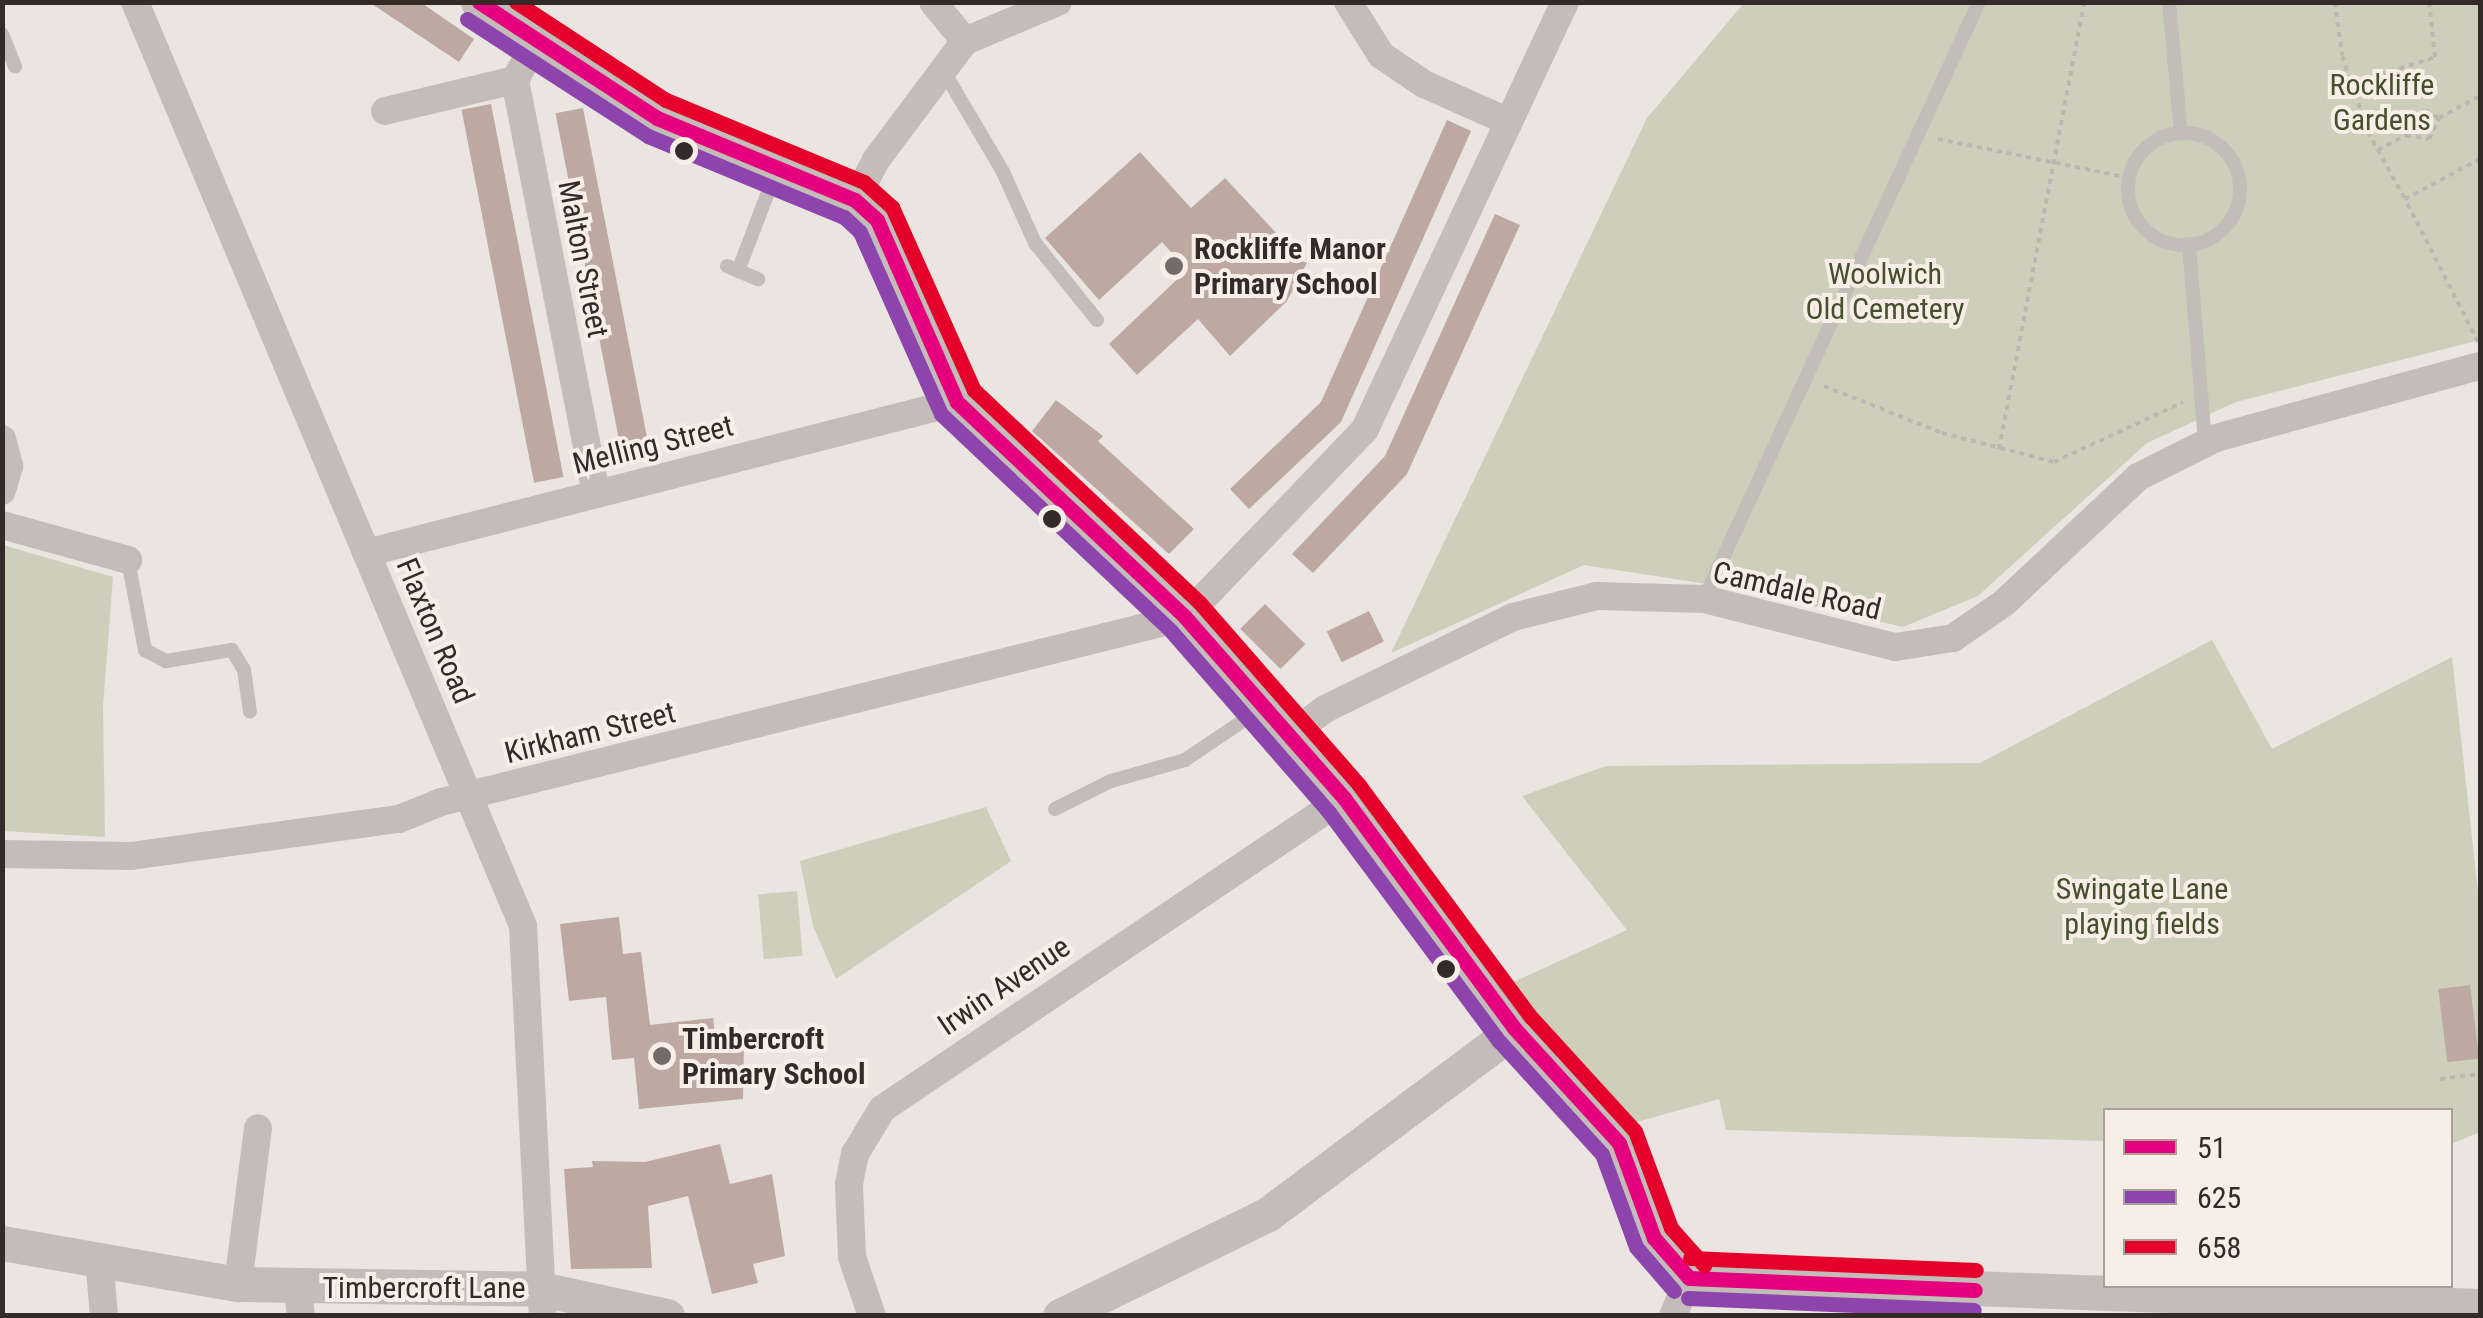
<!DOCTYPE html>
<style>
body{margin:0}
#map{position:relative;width:2483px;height:1318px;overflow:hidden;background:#eae5e0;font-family:"Roboto Condensed",sans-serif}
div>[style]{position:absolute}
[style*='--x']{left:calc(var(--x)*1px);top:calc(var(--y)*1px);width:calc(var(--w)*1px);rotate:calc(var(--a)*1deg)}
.green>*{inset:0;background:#cdcfbb;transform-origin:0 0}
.building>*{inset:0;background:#bda8a2;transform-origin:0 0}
.path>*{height:4px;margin-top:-2px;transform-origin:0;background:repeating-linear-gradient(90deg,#bcb5b1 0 5px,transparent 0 10px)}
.service>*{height:14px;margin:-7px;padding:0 7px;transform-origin:7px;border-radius:7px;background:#c3bdb9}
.service>.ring{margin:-7px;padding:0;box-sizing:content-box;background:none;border:14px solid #c3bdb9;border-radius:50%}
.minor>*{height:28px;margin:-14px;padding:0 14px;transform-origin:14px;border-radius:14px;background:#c3bdb9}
.tertiary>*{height:35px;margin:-17.5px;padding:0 17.5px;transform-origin:17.5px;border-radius:17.5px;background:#c3bdb9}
.bus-1>*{height:15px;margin:-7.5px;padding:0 7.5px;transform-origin:7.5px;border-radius:7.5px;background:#e5007d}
.bus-2>*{height:15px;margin:-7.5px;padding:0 7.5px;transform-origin:7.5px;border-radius:7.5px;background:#8e44ad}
.bus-3>*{height:15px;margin:-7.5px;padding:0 7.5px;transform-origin:7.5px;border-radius:7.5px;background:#e4002b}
.dots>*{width:28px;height:28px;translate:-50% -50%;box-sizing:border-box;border:5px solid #f7eee7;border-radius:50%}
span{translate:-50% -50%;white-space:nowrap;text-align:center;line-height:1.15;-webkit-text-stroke:8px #f7eee7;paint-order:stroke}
.park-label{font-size:30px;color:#46502d}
.poi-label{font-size:30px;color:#342a27;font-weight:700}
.left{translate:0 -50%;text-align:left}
.street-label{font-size:30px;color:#342a27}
.frame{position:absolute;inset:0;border:5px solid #342a27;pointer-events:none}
.legend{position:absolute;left:2103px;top:1108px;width:350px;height:180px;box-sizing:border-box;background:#f7eee7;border:2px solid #a9a09a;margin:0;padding:12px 18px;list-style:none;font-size:30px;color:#342a27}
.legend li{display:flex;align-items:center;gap:20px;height:50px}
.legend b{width:50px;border:2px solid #a9a09a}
</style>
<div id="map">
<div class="green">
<i style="clip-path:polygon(1744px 3px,2480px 3px,2480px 340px,2236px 402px,2147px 443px,1978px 596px,1903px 627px,1739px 589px,1584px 565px,1391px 653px,1647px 118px)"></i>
<i style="clip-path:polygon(3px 545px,113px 577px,103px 707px,105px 837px,3px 831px)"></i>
<i style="clip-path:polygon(2212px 640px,2272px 749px,2452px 657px,2480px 910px,2480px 1132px,2451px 1144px,2450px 1110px,2106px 1110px,2105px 1141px,1726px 1130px,1719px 1099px,1633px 1123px,1505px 986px,1627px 930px,1522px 796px,1606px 766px,1980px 763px)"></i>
<i style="clip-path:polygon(986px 807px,1011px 861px,836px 979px,813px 926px,800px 861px)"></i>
<i style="left:797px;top:891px;width:65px;height:39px;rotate:85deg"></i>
</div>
<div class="building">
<i style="clip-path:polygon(369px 2px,420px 2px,474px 39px,459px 62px)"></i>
<i style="left:491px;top:104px;width:380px;height:30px;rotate:79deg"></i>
<i style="left:583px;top:108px;width:353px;height:28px;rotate:79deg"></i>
<i style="clip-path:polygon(1447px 120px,1471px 131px,1341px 422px,1249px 509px,1230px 489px,1321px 402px)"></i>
<i style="clip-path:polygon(1140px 152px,1191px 208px,1225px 178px,1279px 236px,1273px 251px,1307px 263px,1287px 301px,1230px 356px,1198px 319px,1137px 375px,1109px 344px,1187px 270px,1162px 242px,1099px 300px,1045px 238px)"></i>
<i style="clip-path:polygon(1495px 214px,1520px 225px,1407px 474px,1313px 573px,1292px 554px,1385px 456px)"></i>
<i style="clip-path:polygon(1056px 400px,1103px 436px,1098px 441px,1194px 529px,1169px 554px,1032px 431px)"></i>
<i style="left:1265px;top:604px;width:57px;height:35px;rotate:45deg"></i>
<i style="left:1369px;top:611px;width:34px;height:47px;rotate:64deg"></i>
<i style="clip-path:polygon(619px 917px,623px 954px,641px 952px,650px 1025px,713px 1018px,716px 1044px,744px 1042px,743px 1099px,639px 1109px,634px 1058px,612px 1060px,606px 997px,569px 1001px,560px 924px)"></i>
<i style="left:2470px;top:985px;width:74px;height:32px;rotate:83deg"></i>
<i style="clip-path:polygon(720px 1144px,730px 1184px,772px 1174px,785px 1256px,753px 1264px,758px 1283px,712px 1294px,688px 1196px,648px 1206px,652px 1268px,571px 1269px,564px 1169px,593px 1167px,592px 1161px,645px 1162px)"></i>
</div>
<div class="path">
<i style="--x:2335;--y:2;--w:54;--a:82.6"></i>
<i style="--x:2342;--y:56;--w:80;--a:71.1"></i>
<i style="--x:2368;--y:132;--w:77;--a:61.1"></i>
<i style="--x:2352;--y:84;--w:87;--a:-18"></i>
<i style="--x:2435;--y:57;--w:55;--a:-96.2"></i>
<i style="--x:2406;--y:135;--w:23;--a:10"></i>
<i style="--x:2429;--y:139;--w:23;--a:-65"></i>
<i style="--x:1938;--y:139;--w:195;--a:11.5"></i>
<i style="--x:2378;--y:150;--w:32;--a:-28"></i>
<i style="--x:2406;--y:135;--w:20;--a:-75"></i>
<i style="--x:2411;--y:116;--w:15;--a:-23"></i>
<i style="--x:2425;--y:110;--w:16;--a:30"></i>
<i style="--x:2439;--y:118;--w:47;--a:-28.2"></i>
<i style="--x:2478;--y:342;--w:161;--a:-117"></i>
<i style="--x:2405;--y:199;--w:85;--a:-28.1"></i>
<i style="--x:1824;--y:386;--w:127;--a:21.7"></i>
<i style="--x:1942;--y:433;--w:116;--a:14.5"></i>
<i style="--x:2054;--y:462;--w:142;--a:-24.9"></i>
<i style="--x:1999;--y:449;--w:455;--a:-79.2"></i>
<i style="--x:2440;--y:1079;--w:40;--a:-7.1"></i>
</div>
<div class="service">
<i style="--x:2169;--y:2;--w:132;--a:84.8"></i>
<i style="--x:2;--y:34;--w:35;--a:68"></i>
<i style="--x:943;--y:70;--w:118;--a:59.5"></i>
<i style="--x:1003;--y:172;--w:78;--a:65.7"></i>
<i style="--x:1035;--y:243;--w:99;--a:51.2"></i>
<i class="ring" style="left:2128px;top:133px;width:98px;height:98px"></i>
<i style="--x:2189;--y:244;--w:200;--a:85.4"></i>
<i style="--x:727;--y:266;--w:34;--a:23"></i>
<i style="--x:738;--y:271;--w:109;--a:-69.1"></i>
<i style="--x:128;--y:560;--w:92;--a:79.3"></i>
<i style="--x:145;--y:650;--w:24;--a:28"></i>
<i style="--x:166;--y:661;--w:67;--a:-9.5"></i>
<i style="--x:232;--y:650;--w:23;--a:59"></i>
<i style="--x:244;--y:670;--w:42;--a:81.9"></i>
<i style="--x:1704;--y:599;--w:657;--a:-65.27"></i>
<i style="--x:1055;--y:809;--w:63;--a:-26.6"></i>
<i style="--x:1111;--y:781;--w:77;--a:-15.8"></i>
<i style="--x:1185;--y:760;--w:97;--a:-34"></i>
</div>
<div class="minor">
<i style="--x:135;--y:2;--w:1002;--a:67.22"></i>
<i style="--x:523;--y:926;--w:391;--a:87.1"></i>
<i style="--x:1348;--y:2;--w:62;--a:58.1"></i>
<i style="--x:1381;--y:55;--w:52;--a:34"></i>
<i style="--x:1424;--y:84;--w:89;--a:24"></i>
<i style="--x:536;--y:41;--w:44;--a:118.3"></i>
<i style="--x:515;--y:80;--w:422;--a:78.9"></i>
<i style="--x:965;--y:41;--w:101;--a:-22.8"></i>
<i style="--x:385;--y:111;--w:134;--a:-13.4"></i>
<i style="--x:855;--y:200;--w:45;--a:-62.3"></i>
<i style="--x:876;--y:160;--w:149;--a:-53.2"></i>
<i style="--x:965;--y:41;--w:50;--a:-129.4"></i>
<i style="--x:2;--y:439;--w:28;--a:75"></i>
<i style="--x:9;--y:466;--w:26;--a:106"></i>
<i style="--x:2;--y:525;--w:131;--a:15.5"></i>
<i style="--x:366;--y:553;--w:610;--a:-14.33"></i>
<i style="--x:1290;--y:735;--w:44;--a:-36.6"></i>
<i style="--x:1325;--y:709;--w:209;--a:-26.1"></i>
<i style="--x:1513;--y:617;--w:87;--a:-14"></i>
<i style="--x:1597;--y:596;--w:107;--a:1.6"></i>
<i style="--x:1704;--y:599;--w:197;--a:14.1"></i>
<i style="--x:1895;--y:647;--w:59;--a:-8.8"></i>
<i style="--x:1953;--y:638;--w:63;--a:-34.7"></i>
<i style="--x:2005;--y:602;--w:183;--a:-43.2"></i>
<i style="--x:2138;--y:477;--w:87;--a:-26.6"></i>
<i style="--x:2216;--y:438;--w:274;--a:-15.3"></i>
<i style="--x:2;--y:854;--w:129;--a:0.9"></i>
<i style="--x:131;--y:856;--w:271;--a:-7.9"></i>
<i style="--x:399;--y:819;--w:45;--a:-22"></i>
<i style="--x:441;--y:802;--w:767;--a:-13.96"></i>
<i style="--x:1185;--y:617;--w:260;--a:-46.2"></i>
<i style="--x:1365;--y:429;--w:472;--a:-64.9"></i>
<i style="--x:99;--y:1258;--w:58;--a:85.1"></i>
<i style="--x:238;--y:1284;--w:157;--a:-82.7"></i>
<i style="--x:298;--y:1288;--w:28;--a:84"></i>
<i style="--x:872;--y:1316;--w:62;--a:-108.7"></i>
<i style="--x:852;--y:1257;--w:73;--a:-92.4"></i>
<i style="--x:849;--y:1184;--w:31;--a:-79"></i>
<i style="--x:855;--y:1154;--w:52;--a:-59"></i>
<i style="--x:882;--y:1109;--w:557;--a:-33.95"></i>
<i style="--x:1673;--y:1316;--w:41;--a:-67.2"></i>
</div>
<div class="tertiary">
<i style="--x:478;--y:2;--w:213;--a:32.9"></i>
<i style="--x:657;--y:118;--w:214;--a:22.5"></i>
<i style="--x:855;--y:200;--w:30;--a:42"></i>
<i style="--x:877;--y:220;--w:199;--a:66.3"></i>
<i style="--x:957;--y:402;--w:313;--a:43.3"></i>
<i style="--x:1185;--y:617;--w:241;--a:48.7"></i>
<i style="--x:1344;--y:798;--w:287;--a:53.5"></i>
<i style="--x:1515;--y:1029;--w:154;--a:47.6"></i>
<i style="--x:1619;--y:1143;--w:101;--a:69.8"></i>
<i style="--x:1654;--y:1238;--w:53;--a:48.8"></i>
<i style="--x:1689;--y:1278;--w:791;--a:2.03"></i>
<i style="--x:2;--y:1243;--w:240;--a:9.9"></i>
<i style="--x:238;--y:1284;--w:303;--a:0.9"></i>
<i style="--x:541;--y:1289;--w:129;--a:12.1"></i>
<i style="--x:1060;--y:1316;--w:232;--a:-26.1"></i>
<i style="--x:1268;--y:1214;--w:309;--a:-36.8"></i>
</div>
<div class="bus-1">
<i style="--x:479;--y:2;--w:212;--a:33.1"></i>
<i style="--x:657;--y:118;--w:214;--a:22.5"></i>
<i style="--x:855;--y:200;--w:30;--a:42"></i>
<i style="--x:877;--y:220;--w:199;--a:66.3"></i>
<i style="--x:957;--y:402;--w:313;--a:43.3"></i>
<i style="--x:1185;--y:617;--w:241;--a:48.7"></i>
<i style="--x:1344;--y:798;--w:287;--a:53.5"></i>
<i style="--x:1515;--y:1029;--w:154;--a:47.6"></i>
<i style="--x:1619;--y:1143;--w:101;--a:69.8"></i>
<i style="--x:1654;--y:1238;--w:53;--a:48.8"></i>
<i style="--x:1689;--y:1278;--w:286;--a:2.4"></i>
</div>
<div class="bus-2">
<i style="--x:467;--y:19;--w:216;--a:32.9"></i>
<i style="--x:648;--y:136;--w:212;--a:22.5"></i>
<i style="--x:844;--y:217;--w:22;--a:43"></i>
<i style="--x:860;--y:232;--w:199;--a:66"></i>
<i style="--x:941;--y:414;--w:316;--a:43.3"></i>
<i style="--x:1171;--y:631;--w:239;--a:48.9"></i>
<i style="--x:1328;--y:811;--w:287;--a:53.4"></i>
<i style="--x:1499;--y:1041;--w:153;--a:47.7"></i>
<i style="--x:1602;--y:1154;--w:99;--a:69.9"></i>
<i style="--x:1636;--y:1247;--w:58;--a:49.2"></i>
<i style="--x:1688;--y:1298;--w:286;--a:2.4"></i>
</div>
<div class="bus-3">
<i style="--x:516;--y:2;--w:179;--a:33.2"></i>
<i style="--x:666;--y:100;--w:214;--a:22.5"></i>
<i style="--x:864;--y:182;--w:38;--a:42"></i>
<i style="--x:892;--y:207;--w:201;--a:65.9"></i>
<i style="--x:974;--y:390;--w:309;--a:43.3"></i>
<i style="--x:1199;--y:602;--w:243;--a:48.8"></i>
<i style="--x:1359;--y:785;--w:287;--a:53.5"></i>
<i style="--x:1530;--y:1016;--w:156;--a:47.6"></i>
<i style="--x:1635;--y:1131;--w:103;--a:69.6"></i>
<i style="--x:1671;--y:1228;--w:50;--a:48.3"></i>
<i style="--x:1690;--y:1258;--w:286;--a:2.4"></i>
</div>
<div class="dots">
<i style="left:684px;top:151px;background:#342a27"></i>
<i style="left:1174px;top:266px;background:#746b68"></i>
<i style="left:1052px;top:519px;background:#342a27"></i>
<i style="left:1446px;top:969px;background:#342a27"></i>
<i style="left:662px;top:1056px;background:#746b68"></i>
</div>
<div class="park-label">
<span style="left:2382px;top:102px">Rockliffe<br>Gardens</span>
<span style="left:1885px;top:291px">Woolwich<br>Old Cemetery</span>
<span style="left:2142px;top:906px">Swingate Lane<br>playing fields</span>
</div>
<div class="poi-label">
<span class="left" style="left:1194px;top:266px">Rockliffe Manor<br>Primary School</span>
<span class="left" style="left:682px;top:1056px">Timbercroft<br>Primary School</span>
</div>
<div class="street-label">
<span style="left:583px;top:259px;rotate:79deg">Malton Street</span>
<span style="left:653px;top:445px;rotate:-14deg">Melling Street</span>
<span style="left:1797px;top:591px;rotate:13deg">Camdale Road</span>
<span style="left:435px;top:631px;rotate:67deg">Flaxton Road</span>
<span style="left:590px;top:733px;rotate:-14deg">Kirkham Street</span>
<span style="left:1004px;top:986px;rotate:-34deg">Irwin Avenue</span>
<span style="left:424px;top:1288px">Timbercroft Lane</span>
</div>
<div class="frame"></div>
<ul class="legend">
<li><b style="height:12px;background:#e5007d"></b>51</li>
<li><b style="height:12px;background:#8e44ad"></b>625</li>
<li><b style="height:12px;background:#e4002b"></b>658</li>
</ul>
</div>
